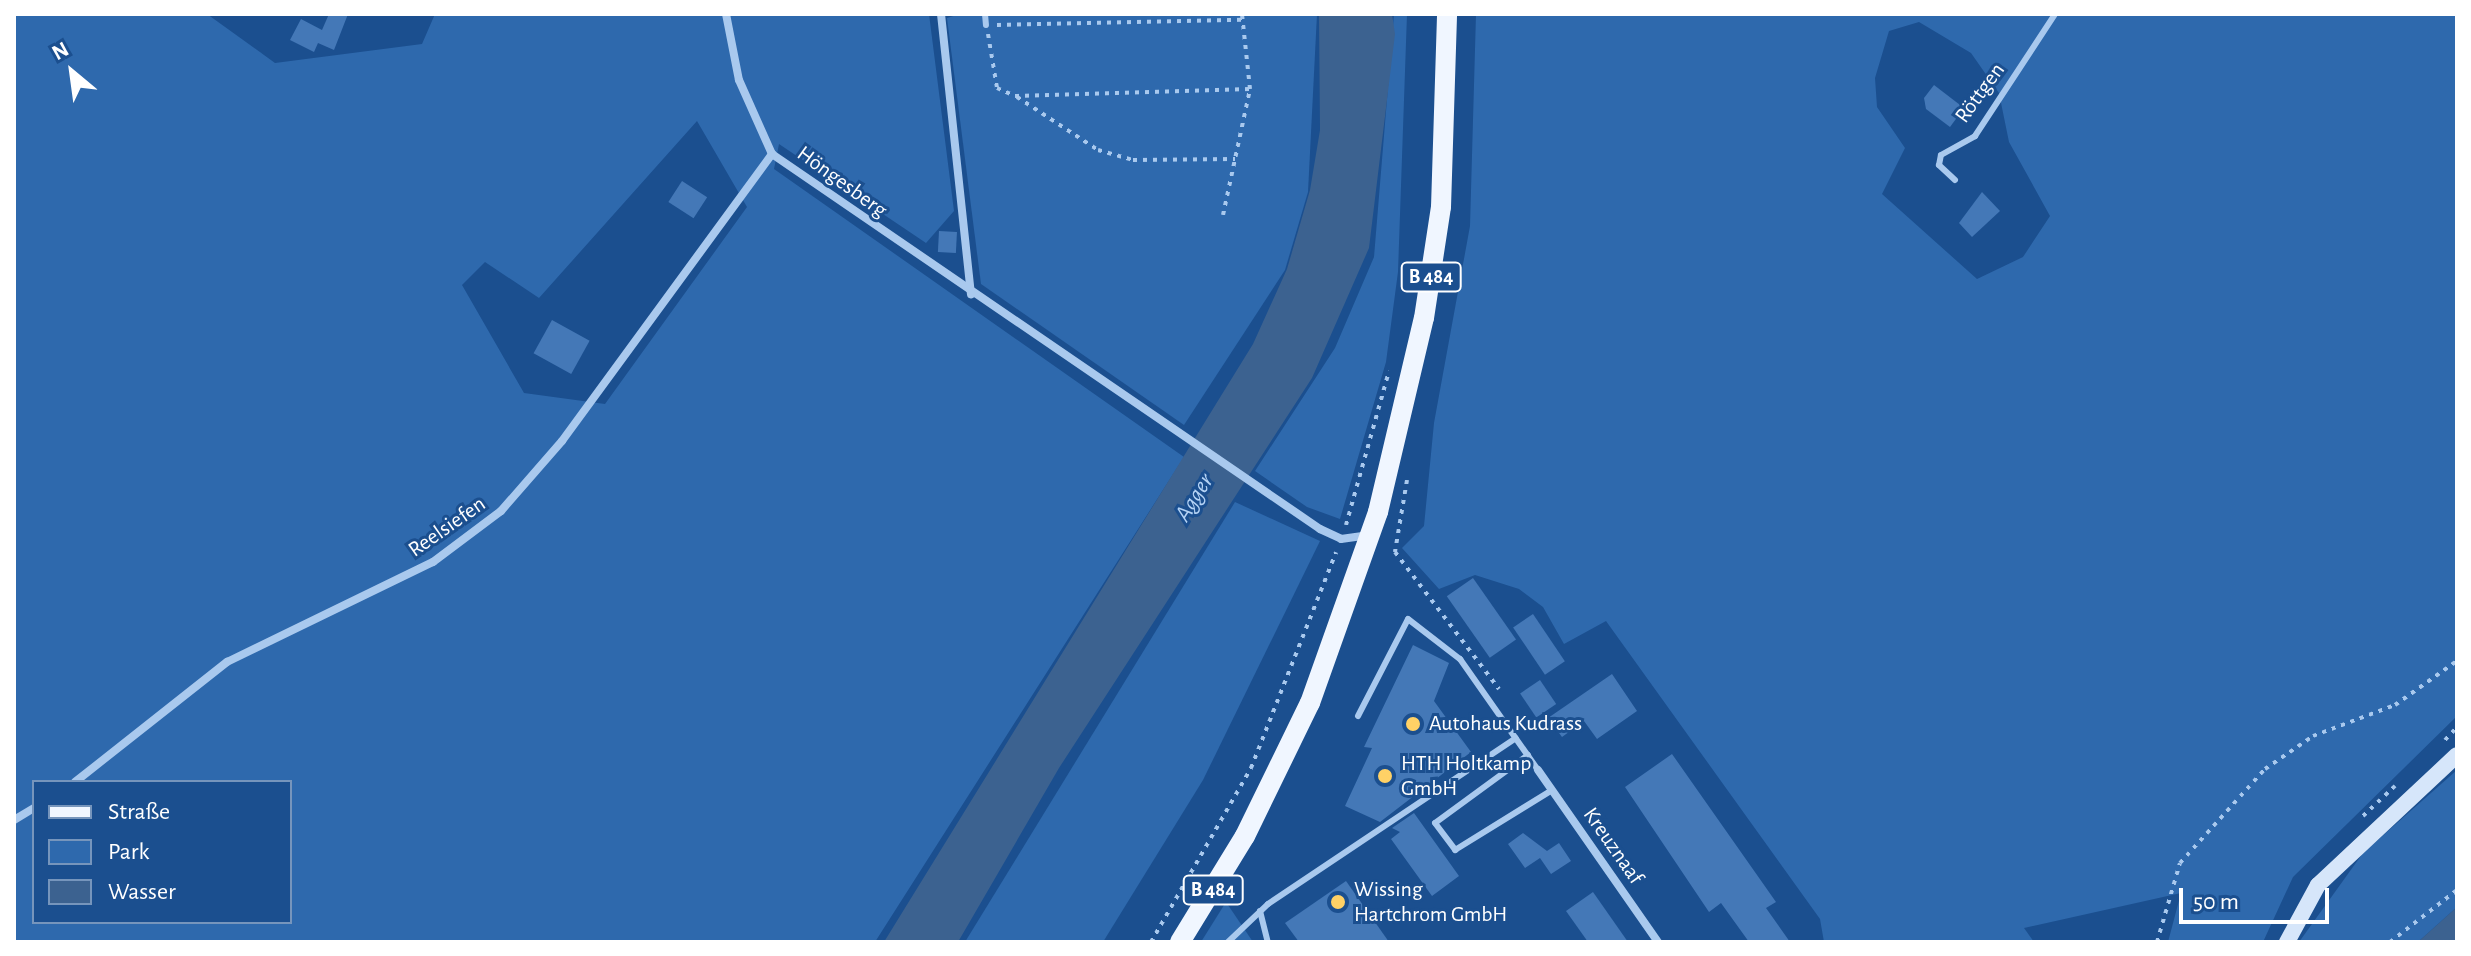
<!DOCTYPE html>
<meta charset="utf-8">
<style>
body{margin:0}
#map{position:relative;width:2471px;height:956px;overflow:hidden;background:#1b4f8f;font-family:"Alegreya Sans",sans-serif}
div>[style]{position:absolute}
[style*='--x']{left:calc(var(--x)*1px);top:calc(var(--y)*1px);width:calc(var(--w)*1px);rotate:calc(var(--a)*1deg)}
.green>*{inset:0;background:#2e69ad}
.water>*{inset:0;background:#3c6290}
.building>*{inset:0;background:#4478b7;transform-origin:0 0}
.path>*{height:4px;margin-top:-2px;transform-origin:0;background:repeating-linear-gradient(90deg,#a9c9ee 0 4px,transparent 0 10px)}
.lane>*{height:6px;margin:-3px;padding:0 3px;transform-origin:3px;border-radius:3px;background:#a9c9ee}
.street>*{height:8px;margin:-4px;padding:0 4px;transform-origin:4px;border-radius:4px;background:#a9c9ee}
.secondary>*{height:16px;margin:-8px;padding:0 8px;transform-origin:8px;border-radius:8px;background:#d6e6fa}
.primary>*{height:20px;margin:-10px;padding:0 10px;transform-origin:10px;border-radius:10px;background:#f0f6ff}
.dots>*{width:22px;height:22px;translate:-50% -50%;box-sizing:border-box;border:4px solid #1b4f8f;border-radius:50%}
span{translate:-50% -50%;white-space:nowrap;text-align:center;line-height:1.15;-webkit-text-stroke:6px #1b4f8f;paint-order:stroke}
.shield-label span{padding:2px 6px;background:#1b4f8f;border:2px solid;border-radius:6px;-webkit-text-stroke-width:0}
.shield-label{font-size:20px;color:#fff;font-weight:700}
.street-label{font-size:22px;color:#fff}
.poi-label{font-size:22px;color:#fff}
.left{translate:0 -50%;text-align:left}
.water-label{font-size:24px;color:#b5d3f5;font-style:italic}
.frame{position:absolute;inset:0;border:16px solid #fff;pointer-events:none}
.legend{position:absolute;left:32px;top:780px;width:260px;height:144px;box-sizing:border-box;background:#1b4f8f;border:2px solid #7695bc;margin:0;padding:10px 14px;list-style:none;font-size:24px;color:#fff}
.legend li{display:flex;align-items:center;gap:16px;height:40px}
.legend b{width:40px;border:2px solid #7695bc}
.north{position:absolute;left:32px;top:32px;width:80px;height:80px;-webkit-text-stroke:6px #1b4f8f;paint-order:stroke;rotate:331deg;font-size:22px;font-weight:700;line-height:32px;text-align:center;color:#fff}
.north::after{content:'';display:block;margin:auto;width:28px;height:36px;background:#fff;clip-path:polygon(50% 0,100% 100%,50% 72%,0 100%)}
.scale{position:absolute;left:2179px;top:888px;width:150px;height:36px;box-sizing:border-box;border:4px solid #fff;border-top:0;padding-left:10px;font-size:24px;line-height:28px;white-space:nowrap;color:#fff;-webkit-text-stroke:6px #1b4f8f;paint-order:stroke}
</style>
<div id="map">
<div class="green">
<i style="clip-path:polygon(evenodd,14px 14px,207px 14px,275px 63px,422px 44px,435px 14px,929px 14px,954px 211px,926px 243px,779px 144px,774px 169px,1184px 457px,875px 942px,14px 942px,14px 14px,697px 121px,747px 207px,605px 404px,524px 393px,462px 285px,485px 262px,539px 298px,697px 121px,14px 14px,34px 782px,290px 782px,290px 922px,34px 922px,34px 782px)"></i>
<i style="clip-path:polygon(960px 14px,1317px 14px,1308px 192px,1285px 270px,1184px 425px,981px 284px,947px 18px)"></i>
<i style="clip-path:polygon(1394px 14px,1407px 14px,1398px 272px,1386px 362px,1340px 519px,1307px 507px,1255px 471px,1335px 348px,1374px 257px)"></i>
<i style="clip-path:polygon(evenodd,1476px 14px,2457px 14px,2457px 716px,2293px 877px,2263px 942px,2168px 942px,2181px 893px,2024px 928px,2034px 942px,1824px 942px,1820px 919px,1606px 621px,1564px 644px,1543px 607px,1519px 589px,1475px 575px,1439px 589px,1402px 548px,1424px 526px,1434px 423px,1470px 226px,1476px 14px,1919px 22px,1971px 53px,1999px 93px,2009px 142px,2050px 216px,2023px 257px,1977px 279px,1882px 194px,1905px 148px,1877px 107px,1875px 78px,1889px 31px,1919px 22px)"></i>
<i style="clip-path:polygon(1235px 502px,1320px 541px,1203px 780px,1103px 942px,965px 942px)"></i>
<i style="clip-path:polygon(2457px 770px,2457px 907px,2418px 942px,2299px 942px,2363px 853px)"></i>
<i style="clip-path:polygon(1226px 902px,1253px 942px,1201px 942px)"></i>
</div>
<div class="water">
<i style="clip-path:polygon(1319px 14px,1392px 14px,1395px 34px,1369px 248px,1312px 378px,1059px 768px,958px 942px,884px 942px,1253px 344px,1287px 269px,1310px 190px,1320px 130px)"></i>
<i style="clip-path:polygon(2457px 907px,2457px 942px,2418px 942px)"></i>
</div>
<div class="building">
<i style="clip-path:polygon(329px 14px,348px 14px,334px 50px,318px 43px,314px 52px,290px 40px,301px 19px,322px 30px)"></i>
<i style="clip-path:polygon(1934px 85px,1964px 108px,1950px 127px,1926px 109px,1924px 98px)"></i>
<i style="left:682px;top:181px;width:30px;height:25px;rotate:33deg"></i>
<i style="clip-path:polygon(1982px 192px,2000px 211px,1972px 237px,1959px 223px)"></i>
<i style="left:939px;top:231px;width:18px;height:21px;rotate:3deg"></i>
<i style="left:552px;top:320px;width:43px;height:38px;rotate:29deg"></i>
<i style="left:1473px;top:578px;width:75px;height:32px;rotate:55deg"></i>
<i style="left:1533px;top:614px;width:57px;height:24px;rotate:56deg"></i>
<i style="clip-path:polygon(1413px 645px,1449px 663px,1434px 701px,1471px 752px,1380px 822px,1345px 806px,1372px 748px,1364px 747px)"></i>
<i style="clip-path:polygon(1612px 674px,1637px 711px,1597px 739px,1584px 721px,1562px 737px,1548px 718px)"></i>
<i style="left:1540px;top:680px;width:29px;height:24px;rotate:56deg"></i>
<i style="clip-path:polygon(1672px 754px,1776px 902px,1766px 908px,1790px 942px,1749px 942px,1721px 903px,1709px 912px,1625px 787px)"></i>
<i style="clip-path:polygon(1414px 813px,1459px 876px,1432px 896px,1391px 839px,1400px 832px,1392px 828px)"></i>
<i style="clip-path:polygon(1523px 833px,1547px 851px,1559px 843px,1571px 861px,1551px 874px,1540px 858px,1525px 868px,1508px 844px)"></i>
<i style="clip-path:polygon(1346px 881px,1389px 942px,1299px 942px,1285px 923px)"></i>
<i style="clip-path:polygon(1593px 892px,1628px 942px,1588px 942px,1566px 911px)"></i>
</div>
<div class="path">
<i style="--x:997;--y:25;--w:245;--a:-1.2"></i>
<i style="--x:988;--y:34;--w:55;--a:80.5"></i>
<i style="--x:997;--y:88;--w:20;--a:24"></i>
<i style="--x:1015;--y:96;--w:235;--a:-1.7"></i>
<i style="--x:1017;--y:97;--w:97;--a:33.2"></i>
<i style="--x:1098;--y:150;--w:36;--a:16"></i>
<i style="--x:1133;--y:160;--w:102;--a:-0.6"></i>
<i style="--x:1223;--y:215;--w:129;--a:-77.9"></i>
<i style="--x:1250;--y:89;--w:75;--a:-96.1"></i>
<i style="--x:1407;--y:480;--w:73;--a:99.5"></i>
<i style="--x:1395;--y:552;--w:172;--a:52.8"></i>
<i style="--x:1346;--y:525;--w:160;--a:-74.4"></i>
<i style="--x:2445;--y:740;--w:18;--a:-47"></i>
<i style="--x:2363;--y:816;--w:44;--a:-43.2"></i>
<i style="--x:1151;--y:942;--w:201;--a:-60.1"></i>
<i style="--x:1251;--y:768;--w:232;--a:-68.5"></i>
<i style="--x:2157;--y:942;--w:82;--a:-73.8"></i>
<i style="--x:2180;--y:863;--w:127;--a:-47.9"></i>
<i style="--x:2265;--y:769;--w:58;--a:-34.5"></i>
<i style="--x:2313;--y:736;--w:88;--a:-20.7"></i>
<i style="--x:2395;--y:705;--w:76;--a:-35.4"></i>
<i style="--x:2390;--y:942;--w:85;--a:-37.8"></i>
</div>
<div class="lane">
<i style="--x:985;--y:14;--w:11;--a:85"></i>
<i style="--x:1955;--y:180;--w:22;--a:-137"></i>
<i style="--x:1939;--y:165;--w:10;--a:-79"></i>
<i style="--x:1941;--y:155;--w:39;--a:-29"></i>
<i style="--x:1975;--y:136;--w:146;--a:-56.7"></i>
<i style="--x:1358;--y:716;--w:109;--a:-62.7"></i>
<i style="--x:1408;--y:619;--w:66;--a:37.6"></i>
<i style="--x:1460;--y:659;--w:136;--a:54.9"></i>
<i style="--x:1528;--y:755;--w:115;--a:143.8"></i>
<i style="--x:1435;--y:823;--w:34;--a:53"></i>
<i style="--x:1455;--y:850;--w:114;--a:-31.7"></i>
<i style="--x:1260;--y:911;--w:32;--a:76"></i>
<i style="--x:1228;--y:942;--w:55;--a:-43.5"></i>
<i style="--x:1268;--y:904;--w:298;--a:-33.8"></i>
</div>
<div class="street">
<i style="--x:726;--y:14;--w:67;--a:78.9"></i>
<i style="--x:739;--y:80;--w:81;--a:66"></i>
<i style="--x:772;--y:154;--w:664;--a:34.38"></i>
<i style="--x:1320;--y:529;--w:23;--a:25"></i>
<i style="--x:1341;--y:539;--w:27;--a:-8"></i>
<i style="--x:941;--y:14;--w:282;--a:83.9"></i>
<i style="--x:1538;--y:770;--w:210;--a:55.1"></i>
<i style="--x:75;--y:782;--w:194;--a:-38.3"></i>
<i style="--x:227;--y:662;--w:229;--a:-25.9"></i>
<i style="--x:433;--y:562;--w:85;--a:-36.9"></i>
<i style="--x:501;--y:511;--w:93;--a:-48.9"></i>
<i style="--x:562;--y:441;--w:356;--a:-53.8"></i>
<i style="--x:14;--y:820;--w:23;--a:-31"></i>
</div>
<div class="secondary">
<i style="--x:2287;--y:942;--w:65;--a:-61.5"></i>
<i style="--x:2318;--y:885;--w:190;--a:-43.1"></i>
</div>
<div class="primary">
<i style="--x:1180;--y:942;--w:124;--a:-58.5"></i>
<i style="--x:1245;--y:836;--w:148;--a:-64"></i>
<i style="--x:1310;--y:703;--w:203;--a:-70.4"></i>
<i style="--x:1378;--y:512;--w:199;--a:-76.7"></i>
<i style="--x:1424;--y:318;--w:112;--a:-81.3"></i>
<i style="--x:1441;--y:207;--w:193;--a:-88.2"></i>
</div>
<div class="dots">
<i style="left:1413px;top:724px;background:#ffd166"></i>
<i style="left:1385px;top:776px;background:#ffd166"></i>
<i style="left:1338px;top:902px;background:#ffd166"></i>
</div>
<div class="shield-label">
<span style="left:1431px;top:277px">B 484</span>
<span style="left:1213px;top:890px">B 484</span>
</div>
<div class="street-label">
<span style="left:1980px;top:93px;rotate:-54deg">Röttgen</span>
<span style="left:842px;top:182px;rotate:36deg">Höngesberg</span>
<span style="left:447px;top:527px;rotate:-35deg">Reelsiefen</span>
<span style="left:1613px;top:846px;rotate:55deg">Kreuznaaf</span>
</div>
<div class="poi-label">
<span class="left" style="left:1429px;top:724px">Autohaus Kudrass</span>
<span class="left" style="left:1401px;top:776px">HTH Holtkamp<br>GmbH</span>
<span class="left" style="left:1354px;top:902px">Wissing<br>Hartchrom GmbH</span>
</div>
<div class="water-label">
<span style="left:1195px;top:498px;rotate:-58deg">Agger</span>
</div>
<div class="frame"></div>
<ul class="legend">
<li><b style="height:10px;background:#f0f6ff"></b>Straße</li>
<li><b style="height:22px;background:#2e69ad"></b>Park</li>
<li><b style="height:22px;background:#3c6290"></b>Wasser</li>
</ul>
<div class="north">N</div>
<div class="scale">50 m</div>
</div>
